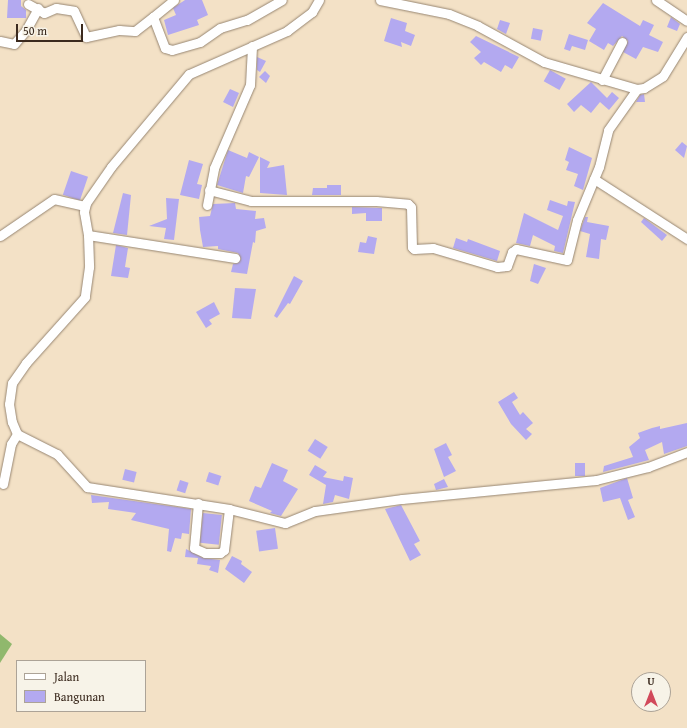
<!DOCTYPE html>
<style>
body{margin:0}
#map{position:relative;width:687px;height:728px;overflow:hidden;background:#f3e1c6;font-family:"Gentium Book Plus",serif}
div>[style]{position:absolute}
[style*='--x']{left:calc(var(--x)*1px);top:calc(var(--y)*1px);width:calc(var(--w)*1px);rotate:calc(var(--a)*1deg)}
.forest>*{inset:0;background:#90b86d}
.building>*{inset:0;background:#b3a9f0;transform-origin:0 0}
.roads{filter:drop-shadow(0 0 1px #978672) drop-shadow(0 0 1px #978672)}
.minor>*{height:9px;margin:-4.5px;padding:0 4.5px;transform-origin:4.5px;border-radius:4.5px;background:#fff}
span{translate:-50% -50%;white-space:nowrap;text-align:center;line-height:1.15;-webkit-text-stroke:4px #f7f3e8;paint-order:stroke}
.legend{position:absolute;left:16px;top:660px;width:130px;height:52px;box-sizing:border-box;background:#f7f3e8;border:1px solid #aca397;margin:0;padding:5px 7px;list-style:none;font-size:12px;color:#3b2a1e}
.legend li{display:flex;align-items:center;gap:8px;height:20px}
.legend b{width:20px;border:1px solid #aca397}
.north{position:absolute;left:631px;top:672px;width:40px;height:40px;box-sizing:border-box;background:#f7f3e8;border:1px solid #aca397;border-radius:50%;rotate:0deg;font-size:11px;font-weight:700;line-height:16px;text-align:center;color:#3b2a1e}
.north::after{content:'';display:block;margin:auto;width:14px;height:18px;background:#d1495b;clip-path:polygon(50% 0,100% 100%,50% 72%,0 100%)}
.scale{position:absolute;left:16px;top:24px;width:67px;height:18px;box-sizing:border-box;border:2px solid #3b2a1e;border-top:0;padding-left:5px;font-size:12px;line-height:14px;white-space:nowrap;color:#3b2a1e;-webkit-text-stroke:3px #f7f3e8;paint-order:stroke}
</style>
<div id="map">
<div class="forest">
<i style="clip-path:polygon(0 634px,12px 644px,0 663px)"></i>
</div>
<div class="building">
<i style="clip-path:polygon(8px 0,21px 0,21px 6px,26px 10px,26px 18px,7px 18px)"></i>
<i style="clip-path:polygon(185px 0,202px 0,208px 15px,197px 20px,199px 25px,168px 35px,164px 20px,176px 15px,173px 8px)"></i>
<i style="clip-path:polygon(603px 3px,640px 26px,643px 20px,654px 25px,649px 35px,663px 42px,658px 52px,643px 47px,636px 59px,623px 52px,628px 41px,622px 36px,613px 46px,608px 43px,604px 50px,589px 41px,596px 29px,587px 23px)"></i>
<i style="clip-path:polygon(671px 17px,680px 24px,677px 31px,667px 27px)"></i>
<i style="clip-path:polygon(391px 18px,407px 23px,405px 31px,415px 35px,411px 46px,401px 42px,402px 47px,384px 41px)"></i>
<i style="clip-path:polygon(500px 20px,510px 23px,506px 34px,497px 29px)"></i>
<i style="left:533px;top:28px;width:10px;height:11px;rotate:11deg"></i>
<i style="clip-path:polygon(569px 34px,588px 40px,585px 50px,572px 46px,570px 51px,564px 49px)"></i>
<i style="clip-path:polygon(476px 36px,519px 57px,512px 69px,505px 65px,501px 72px,484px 62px,481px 65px,474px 58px,481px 52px,470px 42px)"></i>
<i style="clip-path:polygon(257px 57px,266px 61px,260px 72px,257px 70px)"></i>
<i style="left:550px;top:70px;width:18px;height:13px;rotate:29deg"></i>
<i style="clip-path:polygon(265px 71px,270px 76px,266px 83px,259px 77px)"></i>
<i style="clip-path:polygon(591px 82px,607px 98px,612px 92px,619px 98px,609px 110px,600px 102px,591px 113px,581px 105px,574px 112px,567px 104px)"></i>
<i style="clip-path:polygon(230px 89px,239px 93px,233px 107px,223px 102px)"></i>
<i style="clip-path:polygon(644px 94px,645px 102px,636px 102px,640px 95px)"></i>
<i style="clip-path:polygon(682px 142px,687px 146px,684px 158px,675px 150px)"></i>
<i style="clip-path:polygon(569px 147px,592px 158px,583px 190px,574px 186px,578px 174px,566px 170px,569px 162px,565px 160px)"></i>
<i style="clip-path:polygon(228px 150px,247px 158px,249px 152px,259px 157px,249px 177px,246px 176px,243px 193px,217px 185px)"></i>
<i style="clip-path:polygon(260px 157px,270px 162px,267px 168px,284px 165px,287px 195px,260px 193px)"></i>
<i style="clip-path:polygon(189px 160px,203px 164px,197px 184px,202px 185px,199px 199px,180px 195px)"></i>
<i style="left:71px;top:171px;width:18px;height:25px;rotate:19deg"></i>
<i style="clip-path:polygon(327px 185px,341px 185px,341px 195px,312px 195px,313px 188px,327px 188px)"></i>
<i style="clip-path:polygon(123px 193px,131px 195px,127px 235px,113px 233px)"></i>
<i style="clip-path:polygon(166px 198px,179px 199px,174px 240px,164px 239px,166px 228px,149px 226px,167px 219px)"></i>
<i style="clip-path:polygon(550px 200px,567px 206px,568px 201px,575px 202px,563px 253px,554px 251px,555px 246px,533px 235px,530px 246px,516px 243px,524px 213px,558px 230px,563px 216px,547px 210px)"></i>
<i style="clip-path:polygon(235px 203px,236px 209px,256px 211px,255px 219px,264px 218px,266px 228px,256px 231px,255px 243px,253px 242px,247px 274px,231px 272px,233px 264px,238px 263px,241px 259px,238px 253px,218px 249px,218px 246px,203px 247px,200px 230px,199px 217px,210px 216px,213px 204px)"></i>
<i style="clip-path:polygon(352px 207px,382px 208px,382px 221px,366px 221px,366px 213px,352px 214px)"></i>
<i style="clip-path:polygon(585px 217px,588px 217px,587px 222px,609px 226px,606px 240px,601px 239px,599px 259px,586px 257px,590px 234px,580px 231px)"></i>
<i style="clip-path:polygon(644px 218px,667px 235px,662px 241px,641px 222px)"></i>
<i style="clip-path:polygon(368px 236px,377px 238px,374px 254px,358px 252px,360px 242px,366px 243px)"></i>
<i style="clip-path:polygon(456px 238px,467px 242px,468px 239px,500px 251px,497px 261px,453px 248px)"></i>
<i style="clip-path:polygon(116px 245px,128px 248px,125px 267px,130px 268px,128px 278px,111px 276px)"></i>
<i style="clip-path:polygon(534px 264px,546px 268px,538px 284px,530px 281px)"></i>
<i style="clip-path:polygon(294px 276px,303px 281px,290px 304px,288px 303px,277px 318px,274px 316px)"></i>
<i style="clip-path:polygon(235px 288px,256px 289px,251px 319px,232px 318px)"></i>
<i style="clip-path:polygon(214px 302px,220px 314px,209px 320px,212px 324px,206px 328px,196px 312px)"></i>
<i style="clip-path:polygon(514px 392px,518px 398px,512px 402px,520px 415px,523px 412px,533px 423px,526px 429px,532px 434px,526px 440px,511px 424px,498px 402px)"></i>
<i style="clip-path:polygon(687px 423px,687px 446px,664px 454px,662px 442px,645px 450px,649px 460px,603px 472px,604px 466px,633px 457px,629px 447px,640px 438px,638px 433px,652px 428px,660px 426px,660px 429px)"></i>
<i style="left:315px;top:439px;width:15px;height:14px;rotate:32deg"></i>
<i style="clip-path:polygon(446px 443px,452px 455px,448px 457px,456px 471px,444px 477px,434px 449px)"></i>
<i style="clip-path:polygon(272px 463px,288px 470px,283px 481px,298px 489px,281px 516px,270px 513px,272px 511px,249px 501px,255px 486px,261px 488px)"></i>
<i style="left:575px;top:463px;width:10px;height:13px"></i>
<i style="clip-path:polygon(315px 465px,327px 472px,323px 477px,343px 481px,344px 476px,353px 478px,349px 499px,335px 495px,333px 502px,323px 504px,326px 485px,309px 475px)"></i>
<i style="left:125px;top:469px;width:12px;height:11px;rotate:14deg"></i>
<i style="left:209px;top:472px;width:13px;height:10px;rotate:18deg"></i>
<i style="clip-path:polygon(627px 478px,633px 498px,628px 500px,635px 517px,628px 520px,620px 498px,603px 502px,600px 488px)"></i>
<i style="clip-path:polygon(444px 479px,448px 487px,436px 490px,434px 484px)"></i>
<i style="left:180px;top:480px;width:9px;height:11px;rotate:18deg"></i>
<i style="clip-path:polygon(91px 495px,191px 509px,189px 534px,182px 533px,181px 539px,175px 538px,171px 552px,167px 551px,169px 529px,131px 520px,136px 513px,108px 509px,109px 502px,92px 503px)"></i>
<i style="clip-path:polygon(401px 505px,420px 541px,414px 544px,421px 555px,410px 561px,385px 509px)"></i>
<i style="left:203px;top:513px;width:19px;height:30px;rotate:6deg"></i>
<i style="left:275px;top:528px;width:21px;height:19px;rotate:82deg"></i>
<i style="clip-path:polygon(186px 549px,203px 558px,220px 560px,218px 573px,209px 570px,211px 566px,197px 564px,198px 558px,185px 557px)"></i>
<i style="clip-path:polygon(232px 556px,242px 561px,241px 564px,252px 572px,244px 583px,225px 569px)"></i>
</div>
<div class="roads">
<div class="minor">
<i style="--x:174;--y:0;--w:27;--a:141"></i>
<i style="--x:153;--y:17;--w:33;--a:69"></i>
<i style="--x:165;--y:48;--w:7;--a:16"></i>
<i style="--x:172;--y:50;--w:29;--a:-16"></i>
<i style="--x:200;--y:42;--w:24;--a:-35"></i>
<i style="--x:220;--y:28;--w:28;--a:-17"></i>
<i style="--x:247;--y:20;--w:40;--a:-29.7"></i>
<i style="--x:319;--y:0;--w:14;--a:120"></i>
<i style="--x:312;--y:12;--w:31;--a:143"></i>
<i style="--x:287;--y:31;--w:107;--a:156.3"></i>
<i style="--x:189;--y:74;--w:121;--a:130"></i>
<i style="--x:111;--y:167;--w:44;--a:124.8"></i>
<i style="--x:86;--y:203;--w:9;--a:103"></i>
<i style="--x:84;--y:212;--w:23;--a:80"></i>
<i style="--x:88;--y:235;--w:32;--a:88"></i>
<i style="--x:89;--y:267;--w:30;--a:98"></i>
<i style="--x:85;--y:297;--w:89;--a:131.8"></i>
<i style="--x:26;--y:363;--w:24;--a:125"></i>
<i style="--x:12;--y:383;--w:21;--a:98"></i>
<i style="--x:9;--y:404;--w:18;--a:81"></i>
<i style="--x:12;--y:422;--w:13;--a:67"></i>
<i style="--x:17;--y:434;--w:45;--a:26.6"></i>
<i style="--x:57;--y:454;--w:45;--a:47.7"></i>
<i style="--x:87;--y:487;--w:144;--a:8.8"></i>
<i style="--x:229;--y:509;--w:58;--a:14"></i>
<i style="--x:285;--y:523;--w:32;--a:-22"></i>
<i style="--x:315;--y:511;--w:88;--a:-7.9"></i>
<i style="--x:402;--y:499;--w:195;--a:-5.6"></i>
<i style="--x:596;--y:480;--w:54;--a:-14"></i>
<i style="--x:648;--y:467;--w:42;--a:-21"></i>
<i style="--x:380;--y:0;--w:70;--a:11.5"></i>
<i style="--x:449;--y:14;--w:31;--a:22"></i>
<i style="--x:478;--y:26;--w:75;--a:28.6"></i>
<i style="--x:544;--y:62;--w:97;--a:16.2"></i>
<i style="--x:637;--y:89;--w:7;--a:-8"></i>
<i style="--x:644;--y:88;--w:22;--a:-32"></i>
<i style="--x:663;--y:76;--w:46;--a:-58.4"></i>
<i style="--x:656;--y:0;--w:37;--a:34"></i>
<i style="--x:28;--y:4;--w:18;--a:29"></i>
<i style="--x:44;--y:13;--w:13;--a:-23"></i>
<i style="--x:56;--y:8;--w:18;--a:9"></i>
<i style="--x:74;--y:11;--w:29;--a:65"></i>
<i style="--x:86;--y:37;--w:34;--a:-12"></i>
<i style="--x:119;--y:30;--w:16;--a:4"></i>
<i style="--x:135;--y:31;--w:23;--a:-38"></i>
<i style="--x:0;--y:41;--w:14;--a:12"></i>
<i style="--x:14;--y:44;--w:18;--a:-49"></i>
<i style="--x:26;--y:30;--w:25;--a:-61"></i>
<i style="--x:602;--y:80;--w:43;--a:-62.2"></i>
<i style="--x:594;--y:179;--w:111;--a:32.8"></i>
<i style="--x:209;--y:190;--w:43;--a:14.7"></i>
<i style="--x:251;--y:201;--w:125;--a:0"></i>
<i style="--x:376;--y:201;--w:32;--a:5"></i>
<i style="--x:408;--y:204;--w:4;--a:45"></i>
<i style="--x:411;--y:207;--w:40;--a:88.6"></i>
<i style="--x:412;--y:247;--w:3;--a:45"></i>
<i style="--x:414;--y:249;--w:19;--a:-3"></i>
<i style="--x:433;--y:248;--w:67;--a:16.5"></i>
<i style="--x:497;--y:267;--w:10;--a:-6"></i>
<i style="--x:507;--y:266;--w:15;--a:-70"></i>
<i style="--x:512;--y:252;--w:5;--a:-37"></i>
<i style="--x:516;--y:249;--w:52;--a:12.2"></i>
<i style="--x:567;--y:260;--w:41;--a:-76"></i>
<i style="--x:577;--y:220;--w:57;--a:-67.5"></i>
<i style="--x:599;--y:167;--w:38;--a:-76"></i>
<i style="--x:608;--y:130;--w:50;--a:-54.7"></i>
<i style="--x:207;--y:205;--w:38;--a:-79"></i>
<i style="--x:214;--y:168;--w:90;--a:-66.6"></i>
<i style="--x:250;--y:85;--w:39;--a:-87"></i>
<i style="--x:88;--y:235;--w:149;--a:8.9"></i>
<i style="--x:0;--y:236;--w:65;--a:-34.4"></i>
<i style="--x:54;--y:199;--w:32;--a:13"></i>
<i style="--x:3;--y:484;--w:41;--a:-78.7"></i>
<i style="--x:11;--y:444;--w:12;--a:-59"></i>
<i style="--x:198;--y:503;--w:45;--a:95.1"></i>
<i style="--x:194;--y:548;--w:12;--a:24"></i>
<i style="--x:205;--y:553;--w:15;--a:0"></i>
<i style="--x:220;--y:553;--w:5;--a:-37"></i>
<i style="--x:224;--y:550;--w:41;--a:-83"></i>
</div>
</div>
<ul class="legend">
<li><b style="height:5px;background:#fff"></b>Jalan</li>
<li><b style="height:11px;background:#b3a9f0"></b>Bangunan</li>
</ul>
<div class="north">U</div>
<div class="scale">50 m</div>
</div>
